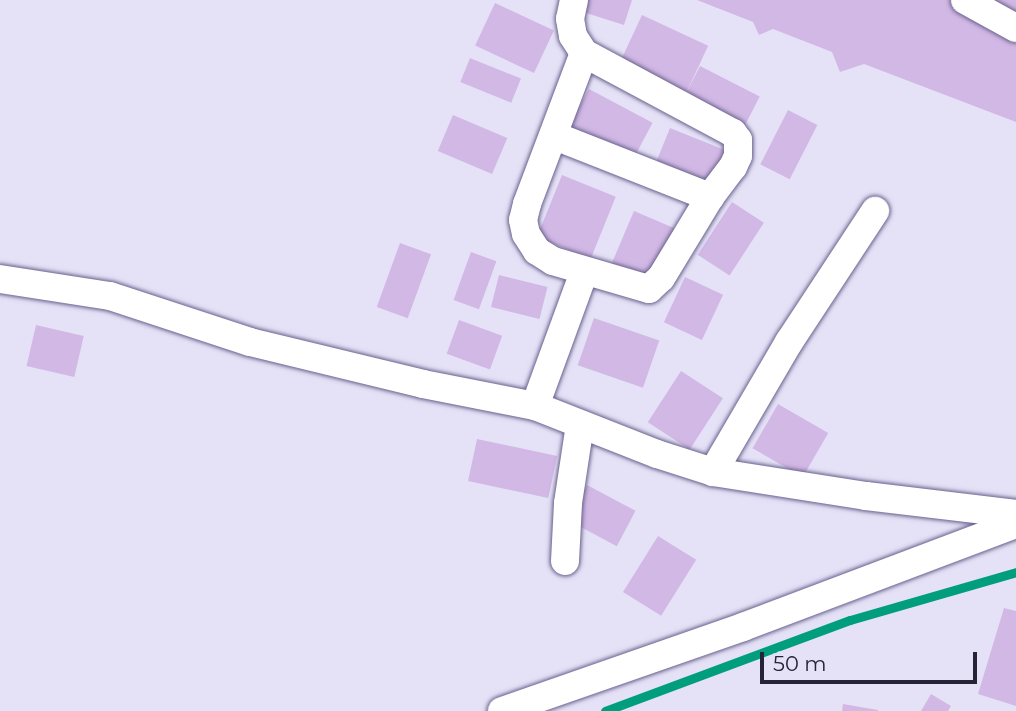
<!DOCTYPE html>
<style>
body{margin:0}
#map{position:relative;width:1016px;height:711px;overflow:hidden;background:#e5e2f7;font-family:Montserrat,sans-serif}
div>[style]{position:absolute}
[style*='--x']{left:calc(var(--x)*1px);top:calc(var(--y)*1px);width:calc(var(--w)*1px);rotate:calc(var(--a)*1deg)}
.stream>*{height:9px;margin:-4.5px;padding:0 4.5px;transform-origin:4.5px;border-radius:4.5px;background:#009e7d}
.building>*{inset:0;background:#d2b8e5;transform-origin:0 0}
.roads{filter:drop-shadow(0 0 2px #68618d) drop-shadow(0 0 2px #68618d)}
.minor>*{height:28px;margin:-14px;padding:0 14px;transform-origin:14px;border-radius:14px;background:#fff}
span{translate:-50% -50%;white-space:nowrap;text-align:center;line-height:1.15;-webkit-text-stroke:5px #e5e2f7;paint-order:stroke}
.scale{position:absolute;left:760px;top:652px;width:217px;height:32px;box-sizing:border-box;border:4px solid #262336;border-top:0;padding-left:9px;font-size:21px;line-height:24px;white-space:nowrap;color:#262336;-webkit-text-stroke:5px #e5e2f7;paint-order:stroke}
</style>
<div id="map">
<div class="stream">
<i style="--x:605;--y:711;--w:261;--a:-20.4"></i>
<i style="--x:850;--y:620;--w:173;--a:-16.1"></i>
</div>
<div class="building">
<i style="clip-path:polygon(587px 0,632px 0,624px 25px,583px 12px)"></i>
<i style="clip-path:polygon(697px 0,1016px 0,1016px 122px,864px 64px,840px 72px,832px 52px,773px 29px,759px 35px,753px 22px)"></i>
<i style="left:495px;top:3px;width:65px;height:47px;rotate:25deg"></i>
<i style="left:642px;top:15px;width:73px;height:57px;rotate:25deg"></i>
<i style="left:470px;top:58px;width:55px;height:26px;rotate:22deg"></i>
<i style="left:700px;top:66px;width:67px;height:40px;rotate:27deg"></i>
<i style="left:589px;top:89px;width:72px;height:44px;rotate:28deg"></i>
<i style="left:788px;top:110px;width:33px;height:61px;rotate:27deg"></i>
<i style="left:453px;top:115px;width:59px;height:39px;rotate:23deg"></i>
<i style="left:670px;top:128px;width:63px;height:40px;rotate:22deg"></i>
<i style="left:562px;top:175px;width:58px;height:67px;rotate:22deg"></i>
<i style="left:732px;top:202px;width:38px;height:63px;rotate:33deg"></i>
<i style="left:634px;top:211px;width:44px;height:62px;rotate:23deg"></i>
<i style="left:400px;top:243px;width:33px;height:68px;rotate:20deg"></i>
<i style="left:471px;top:252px;width:27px;height:51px;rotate:20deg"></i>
<i style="left:499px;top:275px;width:50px;height:33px;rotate:14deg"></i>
<i style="left:685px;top:277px;width:42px;height:50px;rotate:25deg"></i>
<i style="left:594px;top:318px;width:69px;height:50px;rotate:19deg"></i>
<i style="left:459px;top:320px;width:46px;height:36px;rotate:20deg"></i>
<i style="left:36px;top:325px;width:49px;height:42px;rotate:13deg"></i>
<i style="left:681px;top:371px;width:50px;height:61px;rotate:33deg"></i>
<i style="left:778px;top:404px;width:58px;height:51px;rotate:30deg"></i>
<i style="left:477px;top:439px;width:82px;height:43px;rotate:12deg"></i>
<i style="left:587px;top:485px;width:55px;height:40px;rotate:28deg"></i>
<i style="left:658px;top:536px;width:45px;height:66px;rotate:32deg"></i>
<i style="clip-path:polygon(1004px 608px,1016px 611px,1016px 706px,978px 694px)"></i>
<i style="clip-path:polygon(931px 694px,951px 706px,948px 711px,921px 711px)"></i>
<i style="clip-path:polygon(843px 704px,878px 710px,878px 711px,842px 711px)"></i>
</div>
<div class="roads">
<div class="minor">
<i style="--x:574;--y:0;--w:19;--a:102"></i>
<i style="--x:570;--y:19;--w:17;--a:80"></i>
<i style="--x:573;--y:36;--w:20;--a:57"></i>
<i style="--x:584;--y:53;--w:161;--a:110.7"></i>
<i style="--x:527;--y:204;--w:16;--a:104"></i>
<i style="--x:523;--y:220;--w:14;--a:78"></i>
<i style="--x:526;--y:234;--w:20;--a:57"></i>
<i style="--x:537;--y:251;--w:19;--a:32"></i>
<i style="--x:553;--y:261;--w:100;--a:16.3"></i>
<i style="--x:649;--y:289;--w:16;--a:-43"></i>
<i style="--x:661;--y:278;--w:95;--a:-58.8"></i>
<i style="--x:710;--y:197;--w:38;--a:-53"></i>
<i style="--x:733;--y:167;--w:12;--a:-66"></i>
<i style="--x:738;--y:156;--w:16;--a:-90"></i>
<i style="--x:738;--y:140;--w:9;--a:-126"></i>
<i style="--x:733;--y:133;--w:169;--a:-151.8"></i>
<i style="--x:965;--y:0;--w:58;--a:28.8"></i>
<i style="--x:555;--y:136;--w:167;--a:21.5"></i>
<i style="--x:0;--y:279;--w:111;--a:8.8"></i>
<i style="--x:110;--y:296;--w:147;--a:18.2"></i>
<i style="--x:250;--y:342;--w:178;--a:13.6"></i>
<i style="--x:423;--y:384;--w:114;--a:11.1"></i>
<i style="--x:535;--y:406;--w:131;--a:21.5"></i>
<i style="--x:657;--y:454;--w:59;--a:17.8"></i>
<i style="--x:713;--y:472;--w:155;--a:8.9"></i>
<i style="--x:866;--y:496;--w:151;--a:6.8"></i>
<i style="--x:535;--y:406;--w:143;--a:-69.9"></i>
<i style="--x:713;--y:472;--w:151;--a:-59.7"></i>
<i style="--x:789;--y:342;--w:157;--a:-56.7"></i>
<i style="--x:565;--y:561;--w:58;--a:-87"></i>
<i style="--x:568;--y:503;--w:79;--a:-81.3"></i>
<i style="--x:502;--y:711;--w:255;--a:-19.2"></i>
<i style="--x:743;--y:627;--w:292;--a:-20.7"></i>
</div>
</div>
<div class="scale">50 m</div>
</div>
